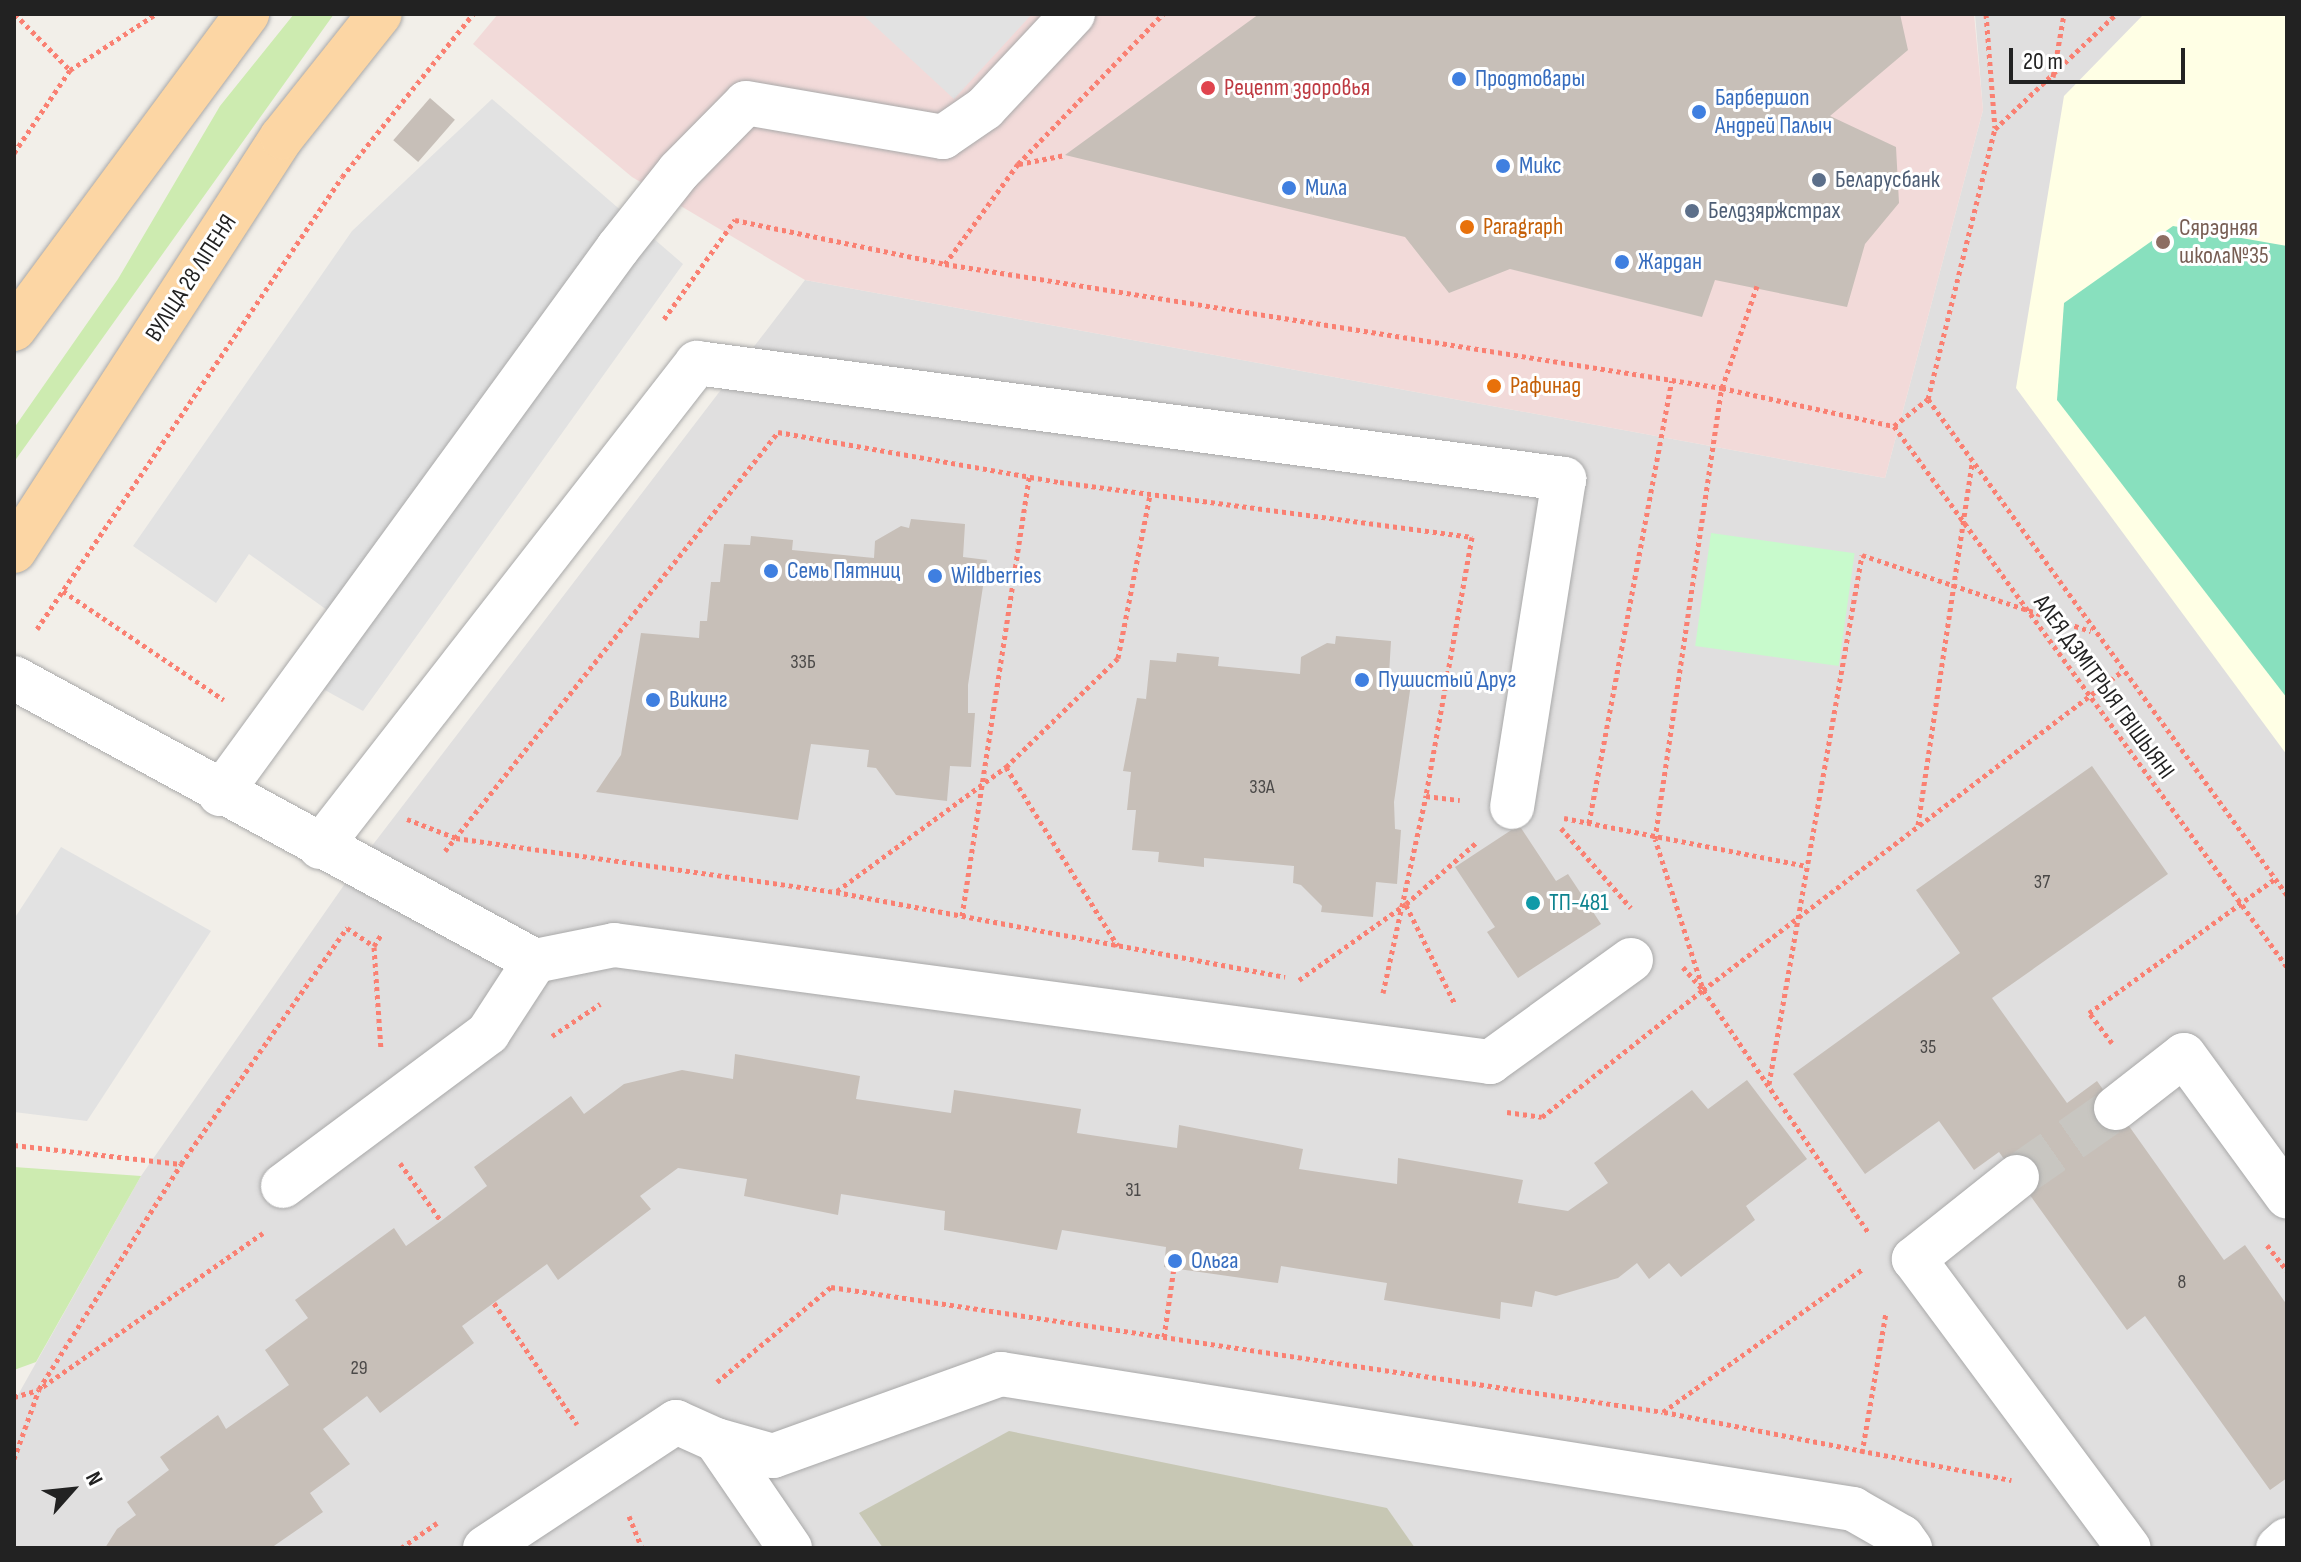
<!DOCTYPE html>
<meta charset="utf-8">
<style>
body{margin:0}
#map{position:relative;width:2301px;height:1562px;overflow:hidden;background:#f2efe9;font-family:"Sofia Sans Condensed",sans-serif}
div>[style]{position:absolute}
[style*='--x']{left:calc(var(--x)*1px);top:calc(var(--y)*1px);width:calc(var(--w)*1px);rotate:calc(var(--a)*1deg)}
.residential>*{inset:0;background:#e0dfdf}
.commercial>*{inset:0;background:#f2dad9}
.education>*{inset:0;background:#ffffe5}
.construction>*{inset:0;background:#c7c7b4}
.grass>*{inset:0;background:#cdebb0}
.park>*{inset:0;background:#c8facc;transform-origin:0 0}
.pitch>*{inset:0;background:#88e0be}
.parking>*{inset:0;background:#e2e2e2}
.building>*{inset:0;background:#c7bfb8;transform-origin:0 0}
.minor-tunnel>*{height:44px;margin-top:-22px;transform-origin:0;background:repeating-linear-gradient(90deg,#c8c6c1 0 44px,transparent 0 66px)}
.path>*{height:5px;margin-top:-2.5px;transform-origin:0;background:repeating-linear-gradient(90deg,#fa8072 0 4px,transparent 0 8px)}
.roads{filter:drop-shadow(0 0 2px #a9a9a9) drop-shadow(0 0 2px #a9a9a9)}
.minor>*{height:44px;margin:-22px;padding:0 22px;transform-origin:22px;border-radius:22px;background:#fff}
.major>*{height:44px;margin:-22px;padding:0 22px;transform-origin:22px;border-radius:22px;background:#fcd6a4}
.dots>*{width:22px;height:22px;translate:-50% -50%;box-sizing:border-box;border:4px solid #fff;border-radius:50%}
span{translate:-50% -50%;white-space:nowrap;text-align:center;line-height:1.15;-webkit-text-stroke:6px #fff;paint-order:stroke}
.number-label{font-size:20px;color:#4b4948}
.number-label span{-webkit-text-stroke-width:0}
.shop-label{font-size:24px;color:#366cbe}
.left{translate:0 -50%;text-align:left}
.health-label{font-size:24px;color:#be3a42}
.service-label{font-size:24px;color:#4e5e75}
.food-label{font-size:24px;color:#c56008}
.education-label{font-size:24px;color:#785e54}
.street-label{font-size:24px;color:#222}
.culture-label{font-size:24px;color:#0d838f}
.frame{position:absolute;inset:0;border:16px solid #222;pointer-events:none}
.north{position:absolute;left:32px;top:1450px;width:80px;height:80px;-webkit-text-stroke:6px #fff;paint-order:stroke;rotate:63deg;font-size:22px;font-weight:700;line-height:32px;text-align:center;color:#222}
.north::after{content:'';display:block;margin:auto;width:28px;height:36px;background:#222;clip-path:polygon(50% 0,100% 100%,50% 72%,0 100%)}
.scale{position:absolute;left:2009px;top:48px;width:176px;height:36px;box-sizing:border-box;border:4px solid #222;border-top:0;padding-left:10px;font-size:24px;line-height:28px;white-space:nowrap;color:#222;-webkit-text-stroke:6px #fff;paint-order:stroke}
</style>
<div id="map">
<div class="residential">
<i style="clip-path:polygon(1975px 14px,2287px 14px,2287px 1548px,14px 1548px,14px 1402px,141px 1176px,365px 855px,805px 280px,1885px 478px,1983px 110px)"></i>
</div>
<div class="commercial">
<i style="clip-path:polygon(498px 14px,1974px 14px,1983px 110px,1885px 478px,805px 280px,632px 177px,473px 44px)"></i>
</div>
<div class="education">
<i style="clip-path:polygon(2144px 14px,2287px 14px,2287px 755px,2016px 388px,2064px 96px)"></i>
</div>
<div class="construction">
<i style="clip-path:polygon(1009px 1431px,1387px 1508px,1415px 1548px,883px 1548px,859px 1513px)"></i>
</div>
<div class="grass">
<i style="clip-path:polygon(294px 14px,334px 14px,14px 462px,14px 428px,118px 279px,220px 106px)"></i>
<i style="clip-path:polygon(14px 1167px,141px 1176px,36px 1362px,14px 1370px)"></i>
</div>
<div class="park">
<i style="left:1711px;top:533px;width:145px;height:114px;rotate:8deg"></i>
</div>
<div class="pitch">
<i style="clip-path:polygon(2173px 226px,2287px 246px,2287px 698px,2057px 400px,2064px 303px)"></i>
</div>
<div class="parking">
<i style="clip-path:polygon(862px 14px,1032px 14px,954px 99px)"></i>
<i style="clip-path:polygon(492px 99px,683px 264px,363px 711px,292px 672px,327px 610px,249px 554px,216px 603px,133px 546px,352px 231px)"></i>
<i style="clip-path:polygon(61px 847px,211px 931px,87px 1121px,14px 1112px,14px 919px)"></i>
</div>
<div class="building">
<i style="clip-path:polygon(1259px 14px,1900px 14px,1908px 50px,1830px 116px,1896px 147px,1899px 203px,1865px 244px,1847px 307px,1715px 280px,1702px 317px,1510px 269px,1449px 293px,1405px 237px,1065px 155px)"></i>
<i style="left:430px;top:98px;width:33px;height:56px;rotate:41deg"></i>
<i style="clip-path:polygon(911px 519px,965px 524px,963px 557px,987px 560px,968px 685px,968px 713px,975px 713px,971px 767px,950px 766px,947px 801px,896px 795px,876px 768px,867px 767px,869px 750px,811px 744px,798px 820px,596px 792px,621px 755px,641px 633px,699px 638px,700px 621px,707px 621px,711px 582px,720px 582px,724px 544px,750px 545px,751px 536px,793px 540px,792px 550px,874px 558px,875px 541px,901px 526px,909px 528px)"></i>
<i style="clip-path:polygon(1336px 636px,1391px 641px,1389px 674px,1412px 677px,1394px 802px,1395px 829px,1401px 830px,1397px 884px,1376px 882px,1373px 917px,1321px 912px,1322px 906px,1301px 885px,1293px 883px,1294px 866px,1204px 858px,1204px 867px,1158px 862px,1159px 852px,1132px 850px,1136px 810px,1127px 810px,1131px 772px,1123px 771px,1137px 698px,1146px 699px,1150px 660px,1176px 662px,1177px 653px,1219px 657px,1218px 666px,1300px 674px,1301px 657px,1327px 643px,1335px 644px)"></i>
<i style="clip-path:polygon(2092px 766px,2168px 874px,1992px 998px,2067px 1103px,2097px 1081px,2224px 1260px,2245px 1245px,2287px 1305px,2287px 1478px,2270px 1490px,2145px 1316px,2127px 1330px,1999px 1152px,1974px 1170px,1939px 1121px,1865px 1174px,1793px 1074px,1960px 953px,1916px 890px)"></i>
<i style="clip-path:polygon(1519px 825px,1556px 881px,1568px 874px,1601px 924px,1518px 978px,1487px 932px,1495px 927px,1455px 867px)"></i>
<i style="clip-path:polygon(735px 1054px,860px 1076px,856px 1099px,951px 1113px,954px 1090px,1081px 1109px,1077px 1133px,1177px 1148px,1179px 1125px,1303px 1149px,1299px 1169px,1397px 1184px,1398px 1158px,1523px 1180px,1518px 1203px,1568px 1211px,1608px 1183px,1594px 1163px,1692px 1090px,1708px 1109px,1747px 1080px,1807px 1159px,1746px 1206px,1755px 1220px,1681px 1277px,1669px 1263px,1649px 1279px,1637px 1263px,1618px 1278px,1556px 1296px,1535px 1291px,1532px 1307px,1501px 1302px,1500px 1319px,1384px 1300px,1387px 1283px,1281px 1266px,1278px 1283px,1164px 1267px,1166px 1247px,1062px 1230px,1057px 1250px,944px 1230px,945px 1211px,841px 1194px,838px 1215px,744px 1196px,747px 1179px,678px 1168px,640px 1196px,651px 1209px,558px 1280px,547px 1264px,462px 1326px,474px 1343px,380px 1413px,367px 1396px,323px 1429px,350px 1464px,310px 1493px,323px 1512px,271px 1548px,105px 1548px,117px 1529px,136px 1515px,127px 1502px,169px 1470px,160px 1457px,218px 1415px,226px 1429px,289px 1385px,265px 1350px,308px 1318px,295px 1300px,394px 1228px,406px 1246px,441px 1221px,487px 1186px,474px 1167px,571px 1096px,584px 1114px,624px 1084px,682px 1070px,733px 1079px)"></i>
</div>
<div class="minor-tunnel">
<i style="--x:2017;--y:1177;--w:121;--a:-34.9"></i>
</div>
<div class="path">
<i style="--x:15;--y:14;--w:78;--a:45.5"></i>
<i style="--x:1986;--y:14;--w:114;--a:85.5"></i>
<i style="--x:2053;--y:77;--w:64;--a:-80.1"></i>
<i style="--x:14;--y:153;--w:100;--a:-56"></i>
<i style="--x:70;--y:70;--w:103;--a:-33.1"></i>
<i style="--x:1019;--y:164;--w:47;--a:-11.1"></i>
<i style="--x:945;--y:264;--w:124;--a:-53.9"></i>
<i style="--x:1018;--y:164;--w:209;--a:-46"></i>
<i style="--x:664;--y:319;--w:122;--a:-54.4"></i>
<i style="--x:735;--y:220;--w:215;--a:11.8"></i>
<i style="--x:945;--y:264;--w:787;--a:9.07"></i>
<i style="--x:1722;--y:388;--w:176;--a:12.5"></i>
<i style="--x:1894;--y:426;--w:43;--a:-38.5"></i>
<i style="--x:1928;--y:399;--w:278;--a:-76.1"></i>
<i style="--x:1995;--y:129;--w:167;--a:-43.5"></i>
<i style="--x:1928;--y:399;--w:612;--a:54.1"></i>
<i style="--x:1894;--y:426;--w:669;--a:54"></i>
<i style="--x:63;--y:591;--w:194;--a:34.1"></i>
<i style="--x:37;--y:629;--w:545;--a:-55.99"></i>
<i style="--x:342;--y:177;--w:209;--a:-51.2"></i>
<i style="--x:1006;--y:767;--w:156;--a:-44.2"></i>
<i style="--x:1118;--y:658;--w:166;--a:-78.9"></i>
<i style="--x:1564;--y:818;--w:248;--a:11.2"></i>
<i style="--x:407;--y:819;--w:53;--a:21.2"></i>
<i style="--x:456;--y:838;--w:384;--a:8.1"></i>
<i style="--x:836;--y:892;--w:457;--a:10.7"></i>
<i style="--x:1589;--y:823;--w:450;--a:-79.4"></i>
<i style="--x:1918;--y:825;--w:366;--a:-81.5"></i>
<i style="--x:1561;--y:828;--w:106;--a:48.8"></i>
<i style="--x:445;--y:851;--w:535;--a:-51.52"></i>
<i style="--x:778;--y:432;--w:286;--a:10.1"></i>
<i style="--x:1060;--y:482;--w:416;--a:7.6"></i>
<i style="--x:1472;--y:537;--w:263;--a:100.1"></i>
<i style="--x:1426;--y:796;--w:34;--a:7"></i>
<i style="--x:837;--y:891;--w:210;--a:-36.3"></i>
<i style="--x:1006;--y:767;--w:211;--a:58"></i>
<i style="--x:1406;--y:905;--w:110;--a:63.7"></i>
<i style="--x:962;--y:916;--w:445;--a:-81.3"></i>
<i style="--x:374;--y:947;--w:102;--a:86.1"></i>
<i style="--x:1683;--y:967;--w:30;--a:49"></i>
<i style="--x:1703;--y:990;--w:525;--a:-37.26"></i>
<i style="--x:1299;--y:980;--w:131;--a:-35.4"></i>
<i style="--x:1406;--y:904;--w:94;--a:-41.1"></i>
<i style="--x:1702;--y:986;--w:154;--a:-107.7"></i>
<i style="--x:1655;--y:839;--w:456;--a:-81.6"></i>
<i style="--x:1722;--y:388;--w:108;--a:-71.1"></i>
<i style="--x:1383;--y:993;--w:202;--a:-77.7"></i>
<i style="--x:552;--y:1036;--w:58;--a:-33.7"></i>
<i style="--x:2112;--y:1043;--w:38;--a:-127"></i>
<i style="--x:2089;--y:1013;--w:229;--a:-35.8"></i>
<i style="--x:1769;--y:1084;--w:537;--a:-80.03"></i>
<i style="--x:1862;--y:555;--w:241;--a:18.4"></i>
<i style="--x:1507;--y:1112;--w:35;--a:8"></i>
<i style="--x:1542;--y:1117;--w:205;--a:-38.3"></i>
<i style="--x:1703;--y:990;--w:294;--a:55.7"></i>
<i style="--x:14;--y:1145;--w:168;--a:6.5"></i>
<i style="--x:400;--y:1163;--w:71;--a:54.7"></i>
<i style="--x:263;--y:1233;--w:273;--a:145.1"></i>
<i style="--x:39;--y:1389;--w:266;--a:-57.7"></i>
<i style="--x:181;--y:1164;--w:289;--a:-54.9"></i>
<i style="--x:347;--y:928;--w:32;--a:34"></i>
<i style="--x:374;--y:946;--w:13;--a:-58"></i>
<i style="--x:2267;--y:1245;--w:33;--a:52"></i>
<i style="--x:494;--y:1303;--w:147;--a:55.6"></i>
<i style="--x:1164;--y:1337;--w:70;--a:-81.8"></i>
<i style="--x:717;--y:1382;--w:148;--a:-39.8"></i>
<i style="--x:831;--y:1287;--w:841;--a:8.54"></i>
<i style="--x:1663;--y:1412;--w:246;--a:-35.6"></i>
<i style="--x:14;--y:1397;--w:25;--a:-16"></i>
<i style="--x:1664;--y:1412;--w:354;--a:11.1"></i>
<i style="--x:1862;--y:1453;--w:142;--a:-80.3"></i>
<i style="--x:14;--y:1459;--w:74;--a:-70.3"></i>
<i style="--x:629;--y:1516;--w:35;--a:68"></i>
<i style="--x:401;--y:1548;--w:44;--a:-34.8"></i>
</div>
<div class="roads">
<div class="minor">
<i style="--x:14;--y:678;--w:593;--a:28.51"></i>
<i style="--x:535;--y:961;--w:81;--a:-11.4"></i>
<i style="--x:614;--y:945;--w:884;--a:7.61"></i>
<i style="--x:1490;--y:1062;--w:174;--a:-35.9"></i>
<i style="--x:220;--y:794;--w:676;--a:-53.91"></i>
<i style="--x:618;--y:248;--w:98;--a:-51.6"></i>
<i style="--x:679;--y:171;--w:95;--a:-45.4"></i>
<i style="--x:746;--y:103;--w:200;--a:9.8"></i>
<i style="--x:943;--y:137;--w:51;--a:-34.6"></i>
<i style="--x:985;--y:108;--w:129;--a:-46.9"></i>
<i style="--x:320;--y:847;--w:614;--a:-52.08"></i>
<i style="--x:697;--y:363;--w:875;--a:7.62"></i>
<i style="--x:1564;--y:479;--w:332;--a:99"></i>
<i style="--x:2116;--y:1108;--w:86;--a:-37.9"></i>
<i style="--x:2184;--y:1055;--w:175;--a:53.9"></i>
<i style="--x:2017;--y:1177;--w:132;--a:141.5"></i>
<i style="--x:1914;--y:1259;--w:360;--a:53.4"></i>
<i style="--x:283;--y:1186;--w:256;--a:-36.7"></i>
<i style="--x:488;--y:1033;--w:86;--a:-56.9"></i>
<i style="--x:716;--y:1440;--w:59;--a:15.7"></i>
<i style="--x:773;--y:1456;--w:242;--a:-19.8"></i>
<i style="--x:1001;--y:1374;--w:863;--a:9"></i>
<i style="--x:1853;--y:1509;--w:56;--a:29.7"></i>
<i style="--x:1902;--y:1537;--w:14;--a:54"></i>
<i style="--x:485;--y:1548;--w:229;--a:-33.4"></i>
<i style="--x:676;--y:1422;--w:44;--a:24.2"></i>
<i style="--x:716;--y:1440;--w:131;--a:55.6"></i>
<i style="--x:2278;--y:1548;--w:12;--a:-42"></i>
</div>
<div class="major">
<i style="--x:14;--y:329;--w:392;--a:-53.5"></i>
<i style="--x:14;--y:551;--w:493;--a:-57.1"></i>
<i style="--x:282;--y:137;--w:157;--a:-51.5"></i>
</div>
</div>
<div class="dots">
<i style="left:1459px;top:79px;background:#3f7fe0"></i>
<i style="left:1208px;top:88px;background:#e0444e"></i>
<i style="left:1699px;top:112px;background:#3f7fe0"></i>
<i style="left:1503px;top:166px;background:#3f7fe0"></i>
<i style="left:1819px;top:180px;background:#5c6f8a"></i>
<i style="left:1289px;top:188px;background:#3f7fe0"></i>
<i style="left:1692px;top:211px;background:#5c6f8a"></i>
<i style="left:1467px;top:227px;background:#e8710a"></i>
<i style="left:2163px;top:242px;background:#8d6e63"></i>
<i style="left:1622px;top:262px;background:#3f7fe0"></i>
<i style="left:1494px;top:386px;background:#e8710a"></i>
<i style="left:771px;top:571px;background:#3f7fe0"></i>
<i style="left:935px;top:576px;background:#3f7fe0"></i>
<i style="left:1362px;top:680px;background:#3f7fe0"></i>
<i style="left:653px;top:700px;background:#3f7fe0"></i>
<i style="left:1533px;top:903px;background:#0f9aa8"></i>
<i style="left:1175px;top:1261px;background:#3f7fe0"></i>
</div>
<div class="number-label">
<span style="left:803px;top:662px">33Б</span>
<span style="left:1262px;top:787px">33А</span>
<span style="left:2042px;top:882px">37</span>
<span style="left:1928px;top:1047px">35</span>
<span style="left:1133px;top:1190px">31</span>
<span style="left:2182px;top:1282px">8</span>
<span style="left:359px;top:1368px">29</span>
</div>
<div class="shop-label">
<span class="left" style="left:1475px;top:79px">Продтовары</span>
<span class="left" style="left:1715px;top:112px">Барбершоп<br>Андрей Палыч</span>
<span class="left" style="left:1519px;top:166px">Микс</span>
<span class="left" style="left:1305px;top:188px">Мила</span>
<span class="left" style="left:1638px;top:262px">Жардан</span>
<span class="left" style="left:787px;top:571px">Семь Пятниц</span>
<span class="left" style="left:951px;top:576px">Wildberries</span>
<span class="left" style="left:1378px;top:680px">Пушистый Друг</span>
<span class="left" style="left:669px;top:700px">Викинг</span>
<span class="left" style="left:1191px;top:1261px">Ольга</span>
</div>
<div class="health-label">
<span class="left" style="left:1224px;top:88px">Рецепт здоровья</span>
</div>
<div class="service-label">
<span class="left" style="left:1835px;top:180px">Беларусбанк</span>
<span class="left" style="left:1708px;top:211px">Белдзяржстрах</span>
</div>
<div class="food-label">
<span class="left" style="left:1483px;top:227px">Paragraph</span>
<span class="left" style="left:1510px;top:386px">Рафинад</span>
</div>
<div class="education-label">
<span class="left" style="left:2179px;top:242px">Сярэдняя<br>школа№35</span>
</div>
<div class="street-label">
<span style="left:191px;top:278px;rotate:-57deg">ВУЛІЦА 28 ЛІПЕНЯ</span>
<span style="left:2104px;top:687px;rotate:54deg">АЛЕЯ ДЗМІТРЫЯ ГВІШЫЯНІ</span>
</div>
<div class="culture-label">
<span class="left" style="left:1549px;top:903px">ТП-481</span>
</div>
<div class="frame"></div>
<div class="north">N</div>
<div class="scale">20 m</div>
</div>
